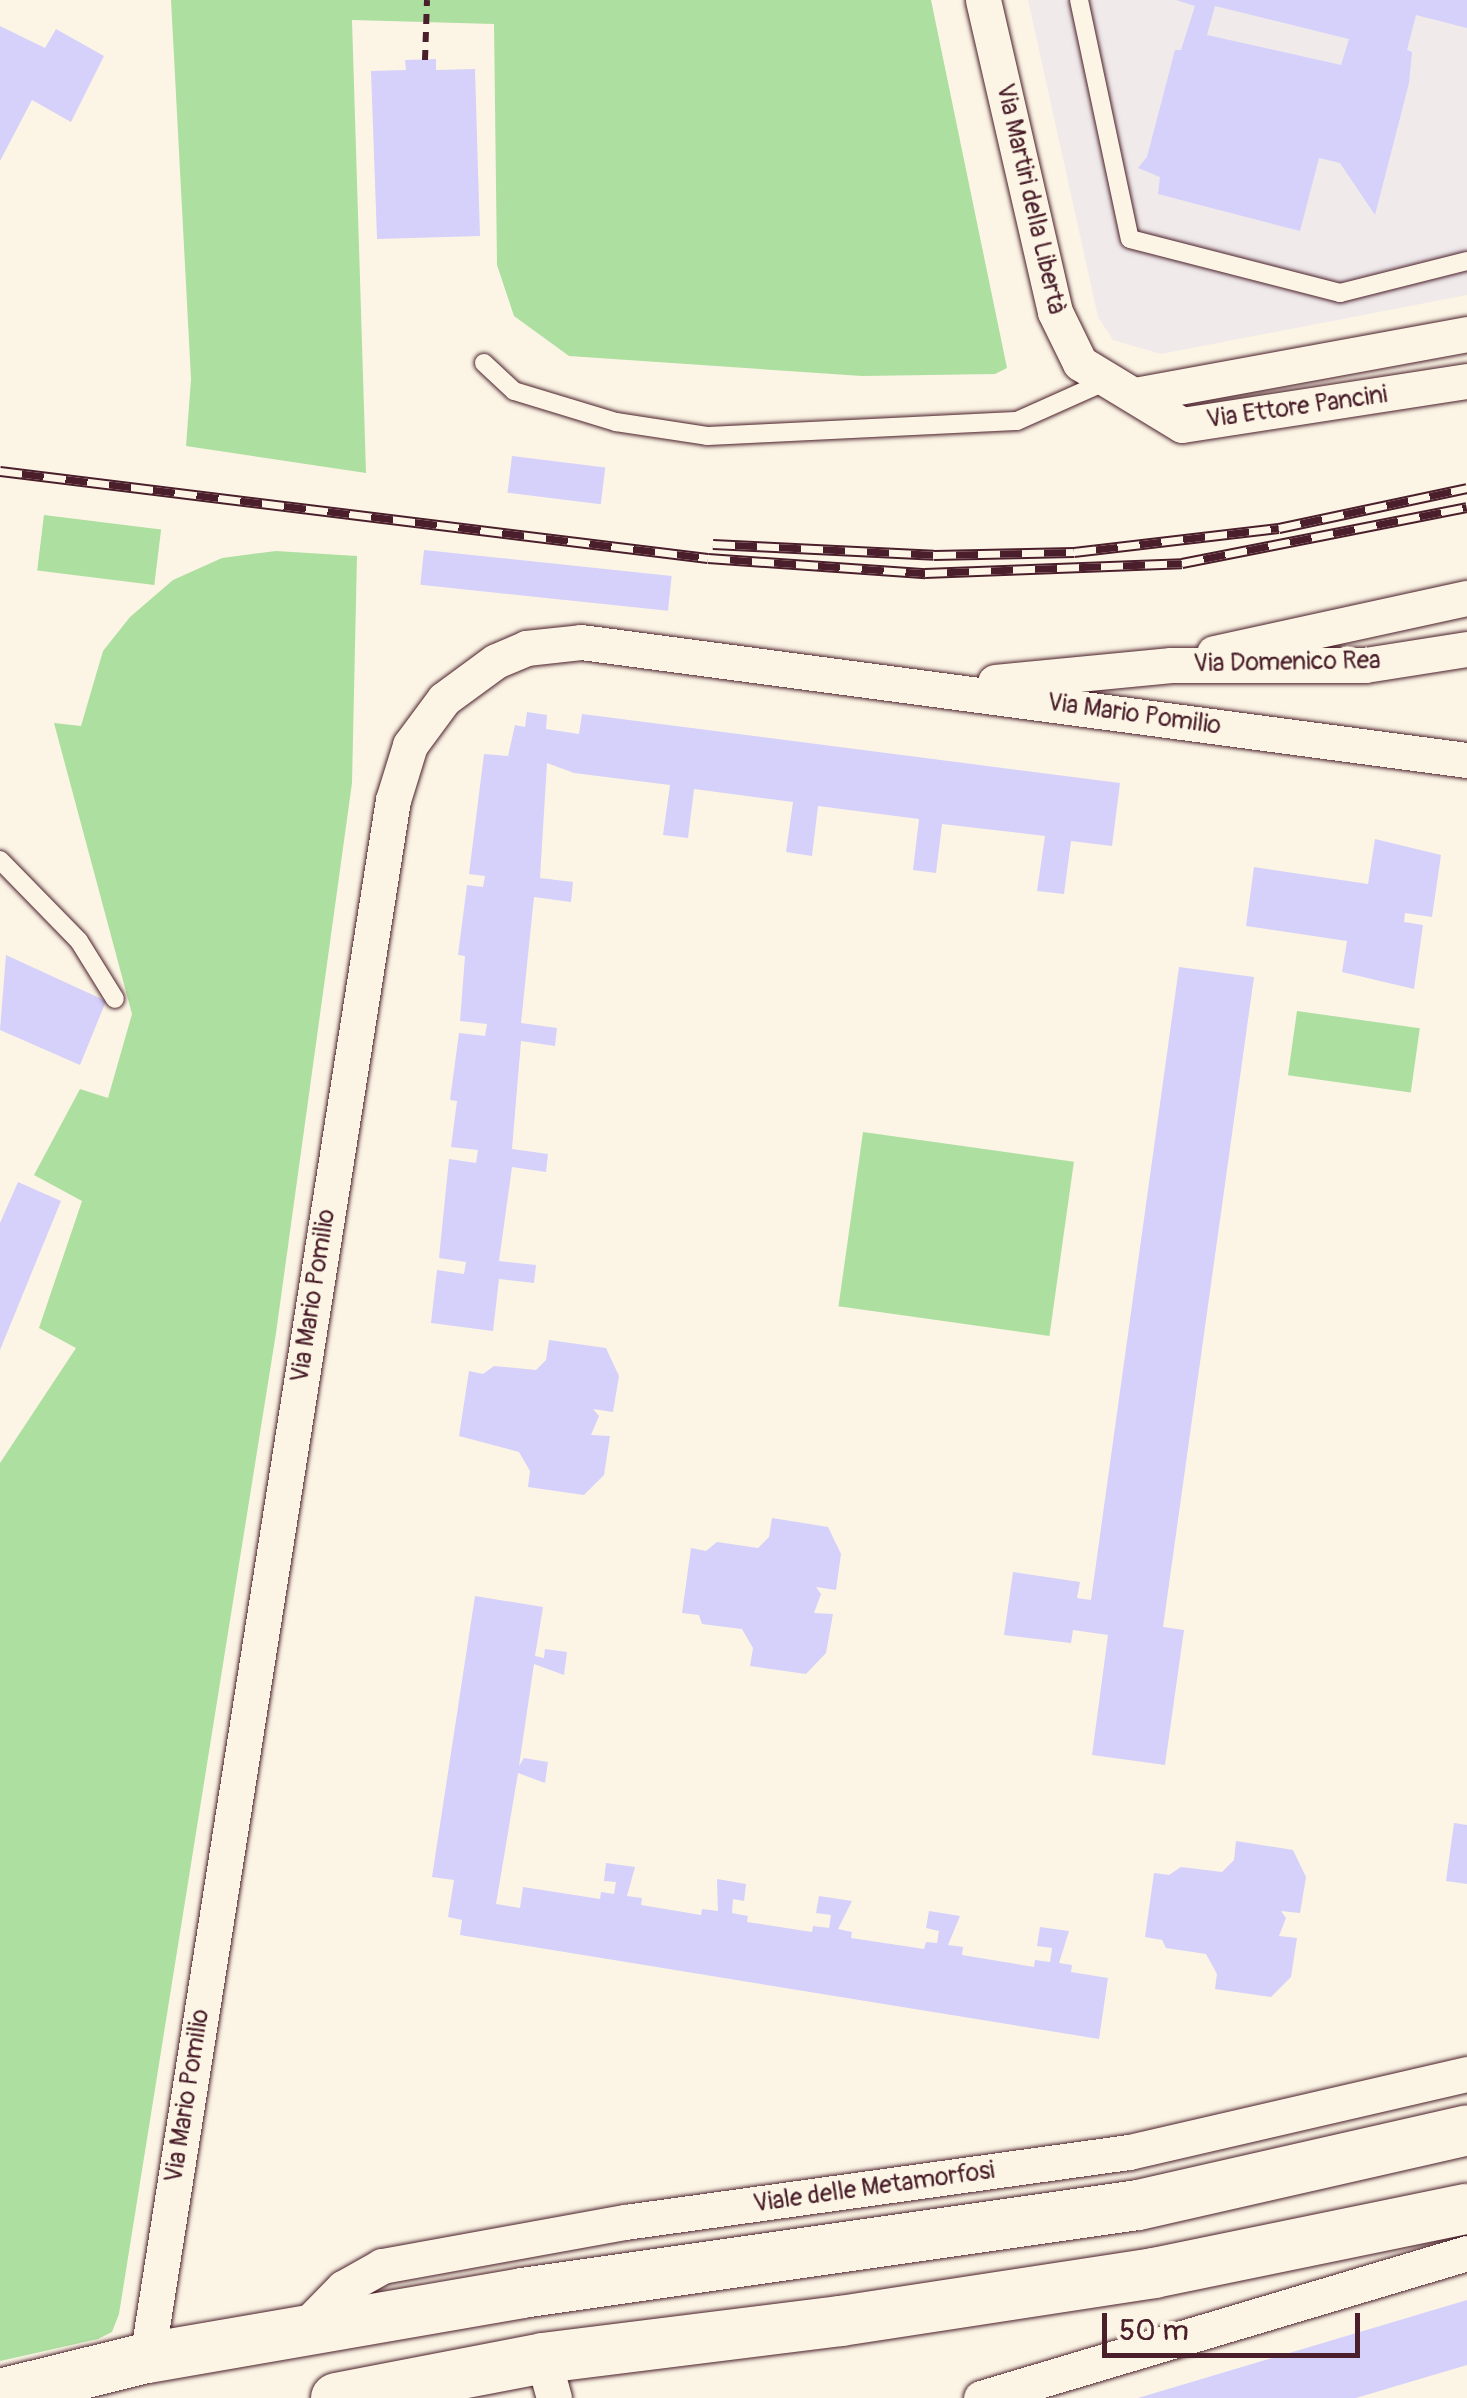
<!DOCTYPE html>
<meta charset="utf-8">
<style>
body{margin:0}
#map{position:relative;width:1467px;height:2398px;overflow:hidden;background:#fcf5e5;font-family:Pangolin,sans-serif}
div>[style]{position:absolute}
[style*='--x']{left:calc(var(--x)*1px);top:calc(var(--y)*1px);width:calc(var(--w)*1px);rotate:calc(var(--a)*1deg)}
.built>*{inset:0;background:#f0eaeb}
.green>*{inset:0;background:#addfa0;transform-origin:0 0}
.building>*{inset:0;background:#d5d1fa;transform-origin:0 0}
.path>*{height:6px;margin-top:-3px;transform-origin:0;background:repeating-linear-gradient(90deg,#4a1f2b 0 10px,transparent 0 18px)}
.roads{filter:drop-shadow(0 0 2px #4a1f2b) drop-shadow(0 0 2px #4a1f2b)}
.lane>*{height:18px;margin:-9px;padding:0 9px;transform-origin:9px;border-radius:9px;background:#fcf5e5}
.street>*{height:35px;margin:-17.5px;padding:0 17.5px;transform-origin:17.5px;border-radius:17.5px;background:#fcf5e5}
.secondary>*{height:50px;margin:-25px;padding:0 25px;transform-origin:25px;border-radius:25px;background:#fcf5e5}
.rail>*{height:11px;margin-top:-5.5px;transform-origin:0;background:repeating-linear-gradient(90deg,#fcf5e5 0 22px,#4a1f2b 0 44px);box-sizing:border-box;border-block:2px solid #4a1f2b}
span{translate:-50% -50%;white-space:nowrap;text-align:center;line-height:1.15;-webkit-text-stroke:8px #fcf5e5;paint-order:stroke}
.street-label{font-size:25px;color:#4a1f2b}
.scale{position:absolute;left:1102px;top:2313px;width:258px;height:45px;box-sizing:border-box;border:5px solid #4a1f2b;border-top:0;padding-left:12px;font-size:30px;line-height:35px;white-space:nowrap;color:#4a1f2b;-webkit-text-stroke:8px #fcf5e5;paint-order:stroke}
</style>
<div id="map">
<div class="built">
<i style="clip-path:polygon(1028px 0,1467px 0,1467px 295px,1161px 354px,1113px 340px,1098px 317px)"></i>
</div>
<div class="green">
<i style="clip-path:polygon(171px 0,931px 0,1007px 368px,995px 374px,862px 376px,569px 356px,514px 316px,497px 265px,494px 24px,352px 20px,366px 473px,186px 446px,191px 379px)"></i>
<i style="left:44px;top:515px;width:118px;height:56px;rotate:7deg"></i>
<i style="clip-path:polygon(276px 551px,357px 556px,352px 783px,276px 1333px,119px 2314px,112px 2332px,98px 2339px,0 2361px,0 1463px,76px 1348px,39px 1328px,82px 1201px,34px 1175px,80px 1089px,108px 1098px,132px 1014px,54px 723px,81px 726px,103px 651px,130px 617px,173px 580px,222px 558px)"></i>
<i style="left:1297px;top:1011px;width:124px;height:65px;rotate:8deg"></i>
<i style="left:863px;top:1132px;width:213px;height:176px;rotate:8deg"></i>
</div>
<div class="building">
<i style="clip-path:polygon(evenodd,1176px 0,1467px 0,1467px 28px,1416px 15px,1407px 50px,1412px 52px,1409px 83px,1375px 215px,1340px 163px,1319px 158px,1300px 231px,1158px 194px,1160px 177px,1138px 168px,1147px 157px,1175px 50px,1181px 50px,1195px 6px,1176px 0,1215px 6px,1349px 39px,1341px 65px,1207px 35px,1215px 6px)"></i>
<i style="clip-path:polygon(0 26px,45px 48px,56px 29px,104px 56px,71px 122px,32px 100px,0 161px)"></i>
<i style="clip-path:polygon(436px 59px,436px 70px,475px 69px,480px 236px,377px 239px,371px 71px,406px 70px,405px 60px)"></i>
<i style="left:512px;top:456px;width:94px;height:37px;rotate:7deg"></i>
<i style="left:424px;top:550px;width:249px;height:35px;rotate:6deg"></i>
<i style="clip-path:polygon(527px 712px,547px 715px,546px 729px,579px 734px,582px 714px,1120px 783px,1112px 846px,1071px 841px,1064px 894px,1037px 891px,1045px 836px,942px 824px,936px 873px,913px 870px,919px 819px,818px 806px,812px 856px,786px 852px,793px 802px,694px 789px,688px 838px,663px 835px,670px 785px,574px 773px,547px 763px,540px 878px,573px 882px,571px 902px,534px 897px,521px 1023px,557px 1028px,555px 1046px,521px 1041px,512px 1149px,548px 1154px,546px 1172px,512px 1167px,499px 1261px,536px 1265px,534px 1283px,499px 1279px,493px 1331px,431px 1323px,437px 1270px,464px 1274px,466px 1262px,439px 1258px,449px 1159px,476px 1163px,478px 1150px,451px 1147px,457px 1101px,450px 1100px,459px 1033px,485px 1036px,487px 1024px,460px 1021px,465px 956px,458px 955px,467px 885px,483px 887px,485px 876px,469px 874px,484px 754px,508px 756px,515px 725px,525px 727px)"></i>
<i style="clip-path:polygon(1375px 839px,1441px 855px,1432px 917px,1405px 913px,1404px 922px,1423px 925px,1414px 989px,1342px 972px,1347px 941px,1246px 926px,1254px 867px,1368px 884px)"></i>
<i style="clip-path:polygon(6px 955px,106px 1001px,80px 1065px,0 1030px)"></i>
<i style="clip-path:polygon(1179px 967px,1254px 977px,1163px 1627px,1184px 1630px,1165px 1765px,1092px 1755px,1108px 1635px,1073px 1630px,1071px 1643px,1004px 1635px,1013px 1572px,1080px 1582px,1077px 1598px,1091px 1600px)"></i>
<i style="clip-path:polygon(18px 1182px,61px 1201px,0 1350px,0 1223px)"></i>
<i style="clip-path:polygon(549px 1340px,606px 1348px,619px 1376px,613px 1412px,593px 1409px,599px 1416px,591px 1435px,610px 1436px,604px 1475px,584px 1495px,528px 1487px,530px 1471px,519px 1452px,459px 1436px,469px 1371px,483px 1374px,494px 1366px,536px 1370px,546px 1360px)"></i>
<i style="clip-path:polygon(772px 1518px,828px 1527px,841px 1554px,836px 1590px,816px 1587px,821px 1594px,814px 1613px,833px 1614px,826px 1653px,806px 1674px,750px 1666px,753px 1648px,742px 1629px,702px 1624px,699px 1615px,682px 1613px,691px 1548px,706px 1551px,717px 1542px,758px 1548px,769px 1537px)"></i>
<i style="clip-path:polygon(475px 1596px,543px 1607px,535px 1656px,544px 1658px,545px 1649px,567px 1652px,564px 1675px,534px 1664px,519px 1766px,524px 1758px,548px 1762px,545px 1783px,518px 1773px,496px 1904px,520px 1908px,523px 1887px,600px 1899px,601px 1892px,614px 1894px,616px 1882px,604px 1881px,606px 1863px,635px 1867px,627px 1896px,642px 1898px,641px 1905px,701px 1915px,702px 1909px,718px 1911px,717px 1879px,746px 1884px,744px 1901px,733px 1899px,732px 1913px,748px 1916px,747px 1922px,812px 1932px,813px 1926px,829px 1928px,831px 1915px,816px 1913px,819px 1896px,852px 1901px,838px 1929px,852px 1932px,851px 1938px,924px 1949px,926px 1942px,937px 1943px,939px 1931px,926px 1928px,929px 1911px,960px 1916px,948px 1945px,963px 1947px,962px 1955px,1034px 1967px,1035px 1960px,1050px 1962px,1052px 1948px,1037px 1946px,1040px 1927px,1069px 1931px,1059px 1963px,1072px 1965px,1071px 1972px,1108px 1978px,1099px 2039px,460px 1935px,462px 1920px,448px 1917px,454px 1880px,432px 1877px)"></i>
<i style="clip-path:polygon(1454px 1823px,1467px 1825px,1467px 1884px,1446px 1881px)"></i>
<i style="clip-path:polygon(1236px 1841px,1293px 1850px,1306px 1877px,1300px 1913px,1281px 1911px,1286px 1918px,1279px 1936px,1297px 1938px,1291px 1977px,1271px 1997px,1215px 1989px,1217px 1974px,1206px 1954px,1166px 1948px,1162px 1940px,1145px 1937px,1154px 1873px,1169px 1875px,1181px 1867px,1222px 1872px,1234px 1860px)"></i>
<i style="clip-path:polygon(1467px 2300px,1467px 2365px,1356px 2398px,1138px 2398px)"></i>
</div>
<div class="path">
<i style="--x:425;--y:60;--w:60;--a:-88.1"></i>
</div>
<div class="roads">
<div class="lane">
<i style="--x:1079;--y:0;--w:244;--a:78"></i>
<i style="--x:1130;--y:239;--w:217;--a:14.4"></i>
<i style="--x:1340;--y:293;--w:131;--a:-14.1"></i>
<i style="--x:484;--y:363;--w:41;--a:43"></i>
<i style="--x:514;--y:391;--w:107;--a:16.9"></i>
<i style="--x:616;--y:422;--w:92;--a:8.7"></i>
<i style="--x:707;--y:436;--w:310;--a:-2.8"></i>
<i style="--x:1017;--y:421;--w:95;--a:-24.1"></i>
<i style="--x:0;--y:860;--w:113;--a:45.7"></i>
<i style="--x:79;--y:941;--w:68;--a:58.2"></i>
</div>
<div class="street">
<i style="--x:983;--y:0;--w:320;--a:77"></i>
<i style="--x:1055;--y:312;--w:57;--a:63.9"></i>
<i style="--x:1080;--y:363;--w:119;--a:31.3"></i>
<i style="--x:1182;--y:425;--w:288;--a:-8.8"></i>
<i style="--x:1135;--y:395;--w:338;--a:-10.4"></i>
<i style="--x:1214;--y:653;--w:259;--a:-12.3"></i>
<i style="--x:995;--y:682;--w:177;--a:-5.5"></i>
<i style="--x:1171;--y:665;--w:194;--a:0"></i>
<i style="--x:1365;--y:665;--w:103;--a:-8.9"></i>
<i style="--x:300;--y:2332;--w:62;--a:-45.7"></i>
<i style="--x:343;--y:2288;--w:45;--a:-29.4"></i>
<i style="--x:382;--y:2266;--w:247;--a:-10.3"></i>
<i style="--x:625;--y:2222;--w:509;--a:-7.91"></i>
<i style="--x:1129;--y:2152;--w:347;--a:-13"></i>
<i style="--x:147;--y:2358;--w:1577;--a:-81.03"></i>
<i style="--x:393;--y:800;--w:58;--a:-72.8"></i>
<i style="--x:410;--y:745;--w:57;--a:-53.5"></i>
<i style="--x:444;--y:699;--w:64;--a:-36.2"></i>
<i style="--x:496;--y:661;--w:33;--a:-23"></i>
<i style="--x:526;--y:648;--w:55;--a:-6.2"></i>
<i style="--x:581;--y:642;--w:894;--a:7.59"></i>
<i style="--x:543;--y:2358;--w:41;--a:74.6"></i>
<i style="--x:981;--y:2398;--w:507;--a:-16.61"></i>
</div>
<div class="secondary">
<i style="--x:0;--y:2394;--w:151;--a:-13.8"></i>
<i style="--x:147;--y:2358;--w:381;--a:-9.8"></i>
<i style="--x:522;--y:2293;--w:622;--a:-8.13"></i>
<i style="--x:1138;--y:2205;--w:337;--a:-12.8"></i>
<i style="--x:336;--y:2398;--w:211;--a:-10.9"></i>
<i style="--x:543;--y:2358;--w:300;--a:-7.1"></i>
<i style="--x:841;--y:2321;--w:317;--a:-8.7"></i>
<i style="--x:1154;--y:2273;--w:319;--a:-11.6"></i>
</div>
</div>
<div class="rail">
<i style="--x:0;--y:471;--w:713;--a:7.01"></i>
<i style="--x:708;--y:558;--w:218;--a:4"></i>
<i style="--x:925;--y:573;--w:257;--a:-2.2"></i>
<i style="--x:1182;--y:563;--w:290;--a:-11.1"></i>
<i style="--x:713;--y:544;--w:221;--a:2.8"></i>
<i style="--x:934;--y:555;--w:140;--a:-1.2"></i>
<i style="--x:1074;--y:552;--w:206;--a:-6.7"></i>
<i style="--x:1279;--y:528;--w:192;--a:-12"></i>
</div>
<div class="street-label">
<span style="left:1030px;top:199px;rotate:77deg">Via Martiri della Libertà</span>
<span style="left:1297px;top:408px;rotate:-8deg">Via Ettore Pancini</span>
<span style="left:1287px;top:663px;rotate:-1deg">Via Domenico Rea</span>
<span style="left:1134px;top:715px;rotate:8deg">Via Mario Pomilio</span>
<span style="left:314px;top:1296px;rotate:-81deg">Via Mario Pomilio</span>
<span style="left:188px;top:2096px;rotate:-81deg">Via Mario Pomilio</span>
<span style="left:874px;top:2188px;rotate:-8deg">Viale delle Metamorfosi</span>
</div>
<div class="scale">50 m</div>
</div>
